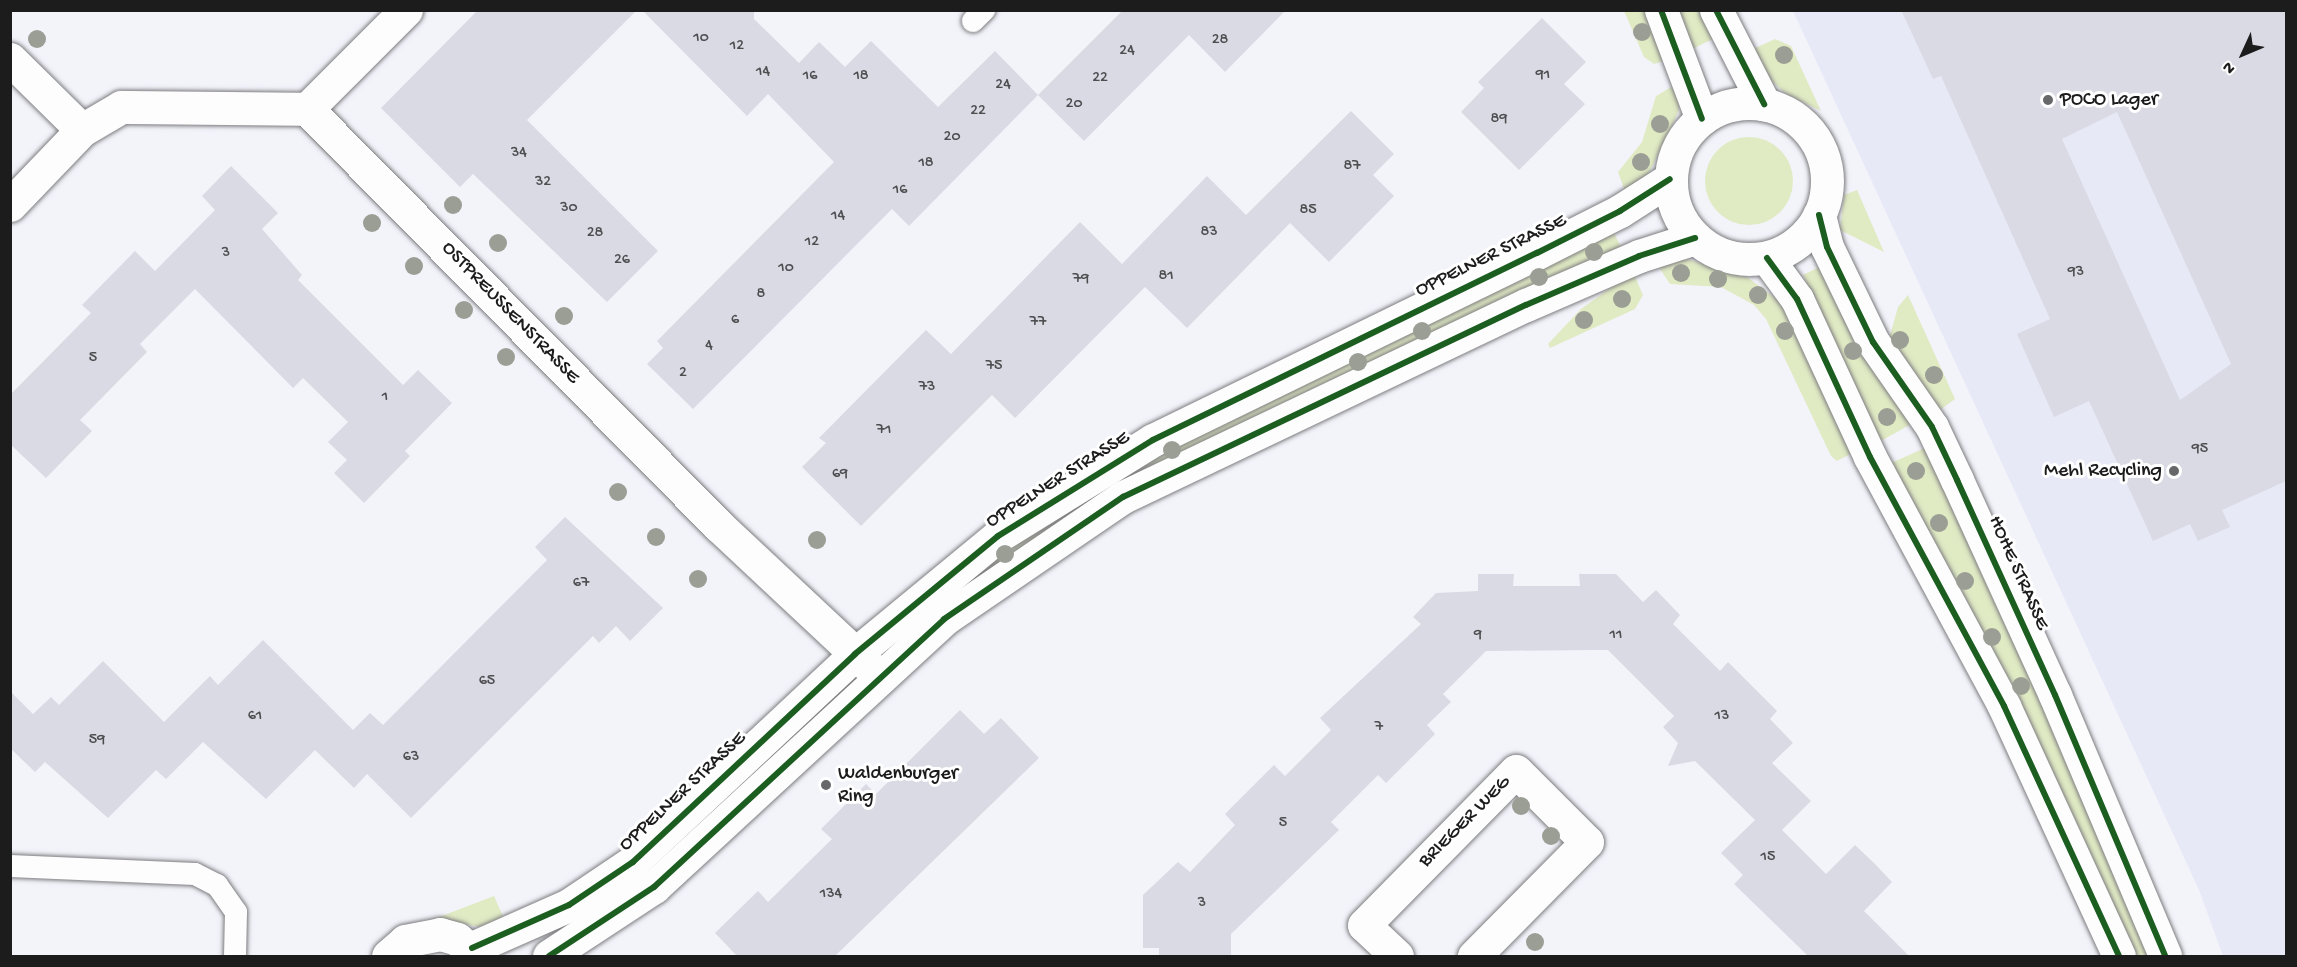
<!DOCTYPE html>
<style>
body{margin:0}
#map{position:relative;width:2297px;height:967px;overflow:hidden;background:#f3f4fa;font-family:"Gochi Hand",sans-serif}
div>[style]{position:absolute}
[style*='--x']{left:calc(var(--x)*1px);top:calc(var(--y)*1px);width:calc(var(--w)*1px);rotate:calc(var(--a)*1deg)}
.built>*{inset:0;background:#e8e9f7}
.green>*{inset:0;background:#e0eac3}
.round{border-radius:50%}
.building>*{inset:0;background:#dadae4}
.roads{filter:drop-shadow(0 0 2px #7d7d80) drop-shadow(0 0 2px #7d7d80)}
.service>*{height:22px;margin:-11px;padding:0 11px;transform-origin:11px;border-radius:11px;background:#fdfdfe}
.minor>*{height:33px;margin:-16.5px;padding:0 16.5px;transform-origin:16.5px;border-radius:16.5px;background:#fdfdfe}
.tertiary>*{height:33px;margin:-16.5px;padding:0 16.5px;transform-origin:16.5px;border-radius:16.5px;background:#fdfdfe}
.tertiary>.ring{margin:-16.5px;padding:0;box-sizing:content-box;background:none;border:33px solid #fdfdfe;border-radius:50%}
.cycleway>*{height:6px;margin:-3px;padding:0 3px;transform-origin:3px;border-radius:3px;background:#1b5e20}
.trees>*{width:18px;height:18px;margin:-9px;border-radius:50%;background:#9a9e94}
.dots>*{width:16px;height:16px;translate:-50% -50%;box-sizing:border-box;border:3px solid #fff;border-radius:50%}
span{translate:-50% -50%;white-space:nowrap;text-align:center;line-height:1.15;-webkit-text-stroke:6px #fff;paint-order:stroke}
.number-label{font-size:16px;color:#4e4e51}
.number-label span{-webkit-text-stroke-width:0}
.poi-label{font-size:20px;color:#1c1c1c}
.left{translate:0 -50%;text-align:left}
.right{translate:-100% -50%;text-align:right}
.street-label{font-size:20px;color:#1c1c1c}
.frame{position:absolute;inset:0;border:12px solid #1c1c1c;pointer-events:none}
.north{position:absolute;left:2213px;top:24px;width:60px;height:60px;-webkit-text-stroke:4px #fff;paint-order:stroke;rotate:226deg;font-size:16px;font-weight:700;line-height:24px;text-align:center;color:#1c1c1c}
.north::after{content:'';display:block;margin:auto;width:21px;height:27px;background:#1c1c1c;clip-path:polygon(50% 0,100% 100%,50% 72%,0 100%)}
</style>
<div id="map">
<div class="built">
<i style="clip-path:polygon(1793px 11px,2286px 11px,2286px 956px,2223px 956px,2199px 890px)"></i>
</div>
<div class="green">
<i style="clip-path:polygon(1624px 11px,1647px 11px,1667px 60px,1654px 64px,1644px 57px)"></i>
<i style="clip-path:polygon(1672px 11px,1702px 11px,1715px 38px,1688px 51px)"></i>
<i style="clip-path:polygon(1775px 39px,1791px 46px,1821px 111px,1785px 93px,1761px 71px,1749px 51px)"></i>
<i style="clip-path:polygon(1678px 83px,1679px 110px,1672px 126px,1649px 173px,1626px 194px,1618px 172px,1642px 142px,1656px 96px)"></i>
<i class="round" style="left:1705px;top:137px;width:88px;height:88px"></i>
<i style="clip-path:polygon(1857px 190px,1884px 252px,1840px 230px,1844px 195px)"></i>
<i style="clip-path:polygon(1613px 231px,1623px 251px,1339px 376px,1185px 450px,947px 607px,974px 564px,1073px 497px)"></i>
<i style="clip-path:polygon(1668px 260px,1690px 260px,1747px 277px,1782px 303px,1854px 452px,1837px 461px,1831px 456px,1766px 319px,1754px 305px,1721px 287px,1670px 284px,1656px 263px)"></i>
<i style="clip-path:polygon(1823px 265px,1915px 422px,1879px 442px,1803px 275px)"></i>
<i style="clip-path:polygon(1633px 272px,1643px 295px,1635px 309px,1550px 348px,1548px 344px,1581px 309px)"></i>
<i style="clip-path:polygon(1908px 295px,1955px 399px,1940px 410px,1889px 339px,1898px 307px)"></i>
<i style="clip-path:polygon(1929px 446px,2156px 956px,2132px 956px,1889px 464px)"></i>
<i style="clip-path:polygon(494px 896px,505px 921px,487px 928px,434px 919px)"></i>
</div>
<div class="building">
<i style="clip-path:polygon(478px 10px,637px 10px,527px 120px,658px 251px,607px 302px,473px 174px,460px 187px,381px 108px)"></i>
<i style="clip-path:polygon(642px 10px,754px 10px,754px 19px,799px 63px,819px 42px,845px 67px,871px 41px,938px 107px,995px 51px,1038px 95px,909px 226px,892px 209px,693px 409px,647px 364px,663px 348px,657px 341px,834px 162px,768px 94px,747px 116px)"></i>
<i style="clip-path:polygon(1123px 10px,1286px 10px,1225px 72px,1189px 35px,1084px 141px,1038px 95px)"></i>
<i style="clip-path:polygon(evenodd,1901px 10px,2286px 10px,2286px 481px,2222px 510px,2230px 527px,2198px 541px,2190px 524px,2153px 541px,2089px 401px,2054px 417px,2017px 334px,2050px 319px,1941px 76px,1933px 79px,1901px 10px,2117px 112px,2231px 364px,2180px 400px,2062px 139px,2117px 112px)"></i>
<i style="clip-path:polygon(1542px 18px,1586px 62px,1564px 84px,1585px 104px,1519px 170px,1461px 112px,1484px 88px,1478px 82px)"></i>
<i style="clip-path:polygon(1351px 111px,1394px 154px,1373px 175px,1394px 196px,1329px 262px,1290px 223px,1187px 328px,1145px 287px,1015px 418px,992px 395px,861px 526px,802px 467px,826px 443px,819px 438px,926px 330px,951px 354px,1080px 222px,1122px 264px,1207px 176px,1246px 215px)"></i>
<i style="clip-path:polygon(231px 166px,278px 213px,262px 229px,302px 275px,298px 280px,403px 385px,418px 370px,452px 403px,405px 451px,410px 456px,364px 503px,334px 473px,347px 460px,328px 442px,348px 422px,303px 378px,293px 388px,195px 289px,140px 344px,147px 352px,80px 420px,92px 431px,46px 478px,10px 444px,10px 395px,91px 313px,82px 305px,135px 251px,155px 271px,215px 210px,202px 196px)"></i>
<i style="clip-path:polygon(565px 517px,663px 608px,630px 641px,616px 626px,599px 643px,593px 636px,411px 818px,367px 774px,354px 788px,315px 750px,266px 799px,203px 742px,166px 779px,156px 770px,108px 818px,45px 762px,35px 772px,10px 748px,10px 691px,33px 714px,51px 697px,59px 705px,103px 661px,164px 722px,210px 676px,218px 685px,263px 640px,353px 730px,370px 713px,383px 725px,547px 560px,535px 547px)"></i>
<i style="clip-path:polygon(1478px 574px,1514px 574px,1513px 586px,1580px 586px,1579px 574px,1616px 574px,1643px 602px,1656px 590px,1680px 615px,1673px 624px,1720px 671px,1728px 662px,1777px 711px,1770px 719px,1793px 743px,1772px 763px,1811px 801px,1782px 830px,1826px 874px,1855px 845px,1874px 863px,1892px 882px,1864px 911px,1910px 957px,1809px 957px,1734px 884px,1743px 875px,1721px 853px,1755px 820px,1695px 761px,1668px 766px,1678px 743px,1663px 727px,1674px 716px,1608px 650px,1590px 650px,1486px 651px,1443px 694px,1451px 702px,1427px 725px,1435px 734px,1386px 783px,1378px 775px,1331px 822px,1339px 830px,1231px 934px,1231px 957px,1159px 957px,1159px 948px,1143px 948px,1143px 895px,1178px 862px,1190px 872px,1235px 825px,1225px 814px,1274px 765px,1285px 776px,1331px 730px,1320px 718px,1421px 624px,1413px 617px,1436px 593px,1478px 591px)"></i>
<i style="clip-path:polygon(960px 710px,984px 734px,1001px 718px,1039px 758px,834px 957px,738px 957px,715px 933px,758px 891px,768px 902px,832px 839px,821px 829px,866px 784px,876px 794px)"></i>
</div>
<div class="roads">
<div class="service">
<i style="--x:973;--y:21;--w:16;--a:-45"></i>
<i style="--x:10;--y:866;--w:185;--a:2.5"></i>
<i style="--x:195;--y:874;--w:25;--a:27"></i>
<i style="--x:217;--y:885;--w:33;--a:55"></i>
<i style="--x:236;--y:912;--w:44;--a:91.3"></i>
</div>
<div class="minor">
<i style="--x:10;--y:59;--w:101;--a:44.6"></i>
<i style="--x:82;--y:130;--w:45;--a:-30.5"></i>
<i style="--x:121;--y:107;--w:186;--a:0.6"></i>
<i style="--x:307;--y:109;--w:586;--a:45.35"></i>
<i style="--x:719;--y:526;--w:214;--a:43.1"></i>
<i style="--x:307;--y:109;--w:140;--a:-45"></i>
<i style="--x:10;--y:205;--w:104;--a:-46.2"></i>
<i style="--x:1397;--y:956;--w:45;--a:-136.8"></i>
<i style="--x:1364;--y:925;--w:216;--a:-45.4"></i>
<i style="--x:1516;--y:771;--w:100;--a:45"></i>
<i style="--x:1587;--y:842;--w:161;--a:134.7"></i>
</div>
<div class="tertiary">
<i style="--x:1661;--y:10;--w:116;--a:69.4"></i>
<i style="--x:1716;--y:10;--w:106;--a:62.9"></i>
<i class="ring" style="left:1671px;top:103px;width:123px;height:123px"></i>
<i style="--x:1819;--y:215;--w:33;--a:76"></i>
<i style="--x:1827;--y:247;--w:106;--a:64.2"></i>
<i style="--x:1873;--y:342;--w:103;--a:55.2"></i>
<i style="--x:1932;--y:427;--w:59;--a:64.7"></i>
<i style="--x:1957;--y:480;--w:236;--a:65.5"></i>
<i style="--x:2055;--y:695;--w:283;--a:67.1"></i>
<i style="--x:1767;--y:258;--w:51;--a:53.8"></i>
<i style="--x:1797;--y:299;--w:174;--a:65.2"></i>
<i style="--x:1870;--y:457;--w:283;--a:61.7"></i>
<i style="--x:2004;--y:706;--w:275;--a:65.3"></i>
<i style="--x:472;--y:948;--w:106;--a:-23.9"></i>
<i style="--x:569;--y:905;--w:77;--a:-33.9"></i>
<i style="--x:633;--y:862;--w:304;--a:-43.1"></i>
<i style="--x:855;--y:654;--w:185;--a:-39.5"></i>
<i style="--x:998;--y:536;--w:182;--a:-31.8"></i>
<i style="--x:1153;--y:440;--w:427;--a:-26"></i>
<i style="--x:1537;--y:253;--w:93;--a:-26.8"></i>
<i style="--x:1620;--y:211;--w:59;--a:-32.6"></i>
<i style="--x:388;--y:956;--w:23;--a:-41"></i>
<i style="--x:405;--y:941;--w:36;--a:-11"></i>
<i style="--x:440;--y:934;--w:18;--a:16"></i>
<i style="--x:457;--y:939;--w:27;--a:39"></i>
<i style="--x:549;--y:956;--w:126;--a:-33.3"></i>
<i style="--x:654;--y:887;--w:395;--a:-42.7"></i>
<i style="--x:944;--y:619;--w:217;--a:-34.3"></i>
<i style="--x:1123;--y:497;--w:446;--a:-25.5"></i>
<i style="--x:1526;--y:305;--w:123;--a:-23.4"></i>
<i style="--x:1639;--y:256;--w:59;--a:-17.8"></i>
</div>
</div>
<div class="cycleway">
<i style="--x:1661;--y:10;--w:116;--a:69.4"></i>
<i style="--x:1716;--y:10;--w:106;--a:62.9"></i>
<i style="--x:1819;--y:215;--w:33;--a:76"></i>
<i style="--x:1827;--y:247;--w:106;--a:64.2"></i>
<i style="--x:1873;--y:342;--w:103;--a:55.2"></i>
<i style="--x:1932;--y:427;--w:59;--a:64.7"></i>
<i style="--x:1957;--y:480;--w:236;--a:65.5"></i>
<i style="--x:2055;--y:695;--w:283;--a:67.1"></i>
<i style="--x:1767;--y:258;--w:51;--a:53.8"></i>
<i style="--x:1797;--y:299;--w:174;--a:65.2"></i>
<i style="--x:1870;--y:457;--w:283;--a:61.7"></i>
<i style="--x:2004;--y:706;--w:275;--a:65.3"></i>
<i style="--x:472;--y:948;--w:106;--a:-23.9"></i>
<i style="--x:569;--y:905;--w:77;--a:-33.9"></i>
<i style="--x:633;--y:862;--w:304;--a:-43.1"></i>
<i style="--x:855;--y:654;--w:185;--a:-39.5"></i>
<i style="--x:998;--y:536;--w:182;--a:-31.8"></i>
<i style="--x:1153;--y:440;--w:427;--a:-26"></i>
<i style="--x:1537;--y:253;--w:93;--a:-26.8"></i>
<i style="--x:1620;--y:211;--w:59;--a:-32.6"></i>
<i style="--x:549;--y:956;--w:126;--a:-33.3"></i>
<i style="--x:654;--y:887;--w:395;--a:-42.7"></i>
<i style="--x:944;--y:619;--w:217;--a:-34.3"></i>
<i style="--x:1123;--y:497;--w:446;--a:-25.5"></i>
<i style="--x:1526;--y:305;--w:123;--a:-23.4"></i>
<i style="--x:1639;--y:256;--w:59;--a:-17.8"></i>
</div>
<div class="trees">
<i style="left:1642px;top:32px"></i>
<i style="left:37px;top:39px"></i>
<i style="left:1784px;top:55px"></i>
<i style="left:1660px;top:124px"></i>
<i style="left:1641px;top:162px"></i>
<i style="left:453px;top:205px"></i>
<i style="left:372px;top:223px"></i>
<i style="left:498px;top:243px"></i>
<i style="left:1594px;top:252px"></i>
<i style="left:414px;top:266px"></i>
<i style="left:1681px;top:273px"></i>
<i style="left:1539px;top:277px"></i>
<i style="left:1718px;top:279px"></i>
<i style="left:1758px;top:295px"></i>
<i style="left:1622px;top:299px"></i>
<i style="left:464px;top:310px"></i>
<i style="left:564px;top:316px"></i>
<i style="left:1584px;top:320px"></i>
<i style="left:1422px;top:331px"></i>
<i style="left:1785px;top:331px"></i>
<i style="left:1900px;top:340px"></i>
<i style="left:1853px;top:351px"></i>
<i style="left:506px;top:357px"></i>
<i style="left:1358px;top:362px"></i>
<i style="left:1934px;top:375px"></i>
<i style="left:1887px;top:417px"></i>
<i style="left:1172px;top:450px"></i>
<i style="left:1916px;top:471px"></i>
<i style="left:618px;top:492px"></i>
<i style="left:1939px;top:523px"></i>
<i style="left:656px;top:537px"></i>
<i style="left:817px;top:540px"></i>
<i style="left:1005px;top:554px"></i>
<i style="left:698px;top:579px"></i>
<i style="left:1965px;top:581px"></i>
<i style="left:1992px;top:637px"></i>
<i style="left:2021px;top:686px"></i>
<i style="left:1521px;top:806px"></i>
<i style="left:1551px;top:836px"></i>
<i style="left:1535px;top:942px"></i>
</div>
<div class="dots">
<i style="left:2048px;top:100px;background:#67686a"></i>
<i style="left:2174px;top:471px;background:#67686a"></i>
<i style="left:826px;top:785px;background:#67686a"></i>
</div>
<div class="number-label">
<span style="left:701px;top:39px">10</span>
<span style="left:1220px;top:41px">28</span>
<span style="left:737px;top:47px">12</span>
<span style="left:1127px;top:52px">24</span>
<span style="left:763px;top:73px">14</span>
<span style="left:1543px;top:76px">91</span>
<span style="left:810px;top:77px">16</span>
<span style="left:861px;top:77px">18</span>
<span style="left:1100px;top:79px">22</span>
<span style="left:1003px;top:86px">24</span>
<span style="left:1074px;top:105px">20</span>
<span style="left:978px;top:112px">22</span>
<span style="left:1499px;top:120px">89</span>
<span style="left:952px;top:138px">20</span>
<span style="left:519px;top:154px">34</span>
<span style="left:926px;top:164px">18</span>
<span style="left:1352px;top:167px">87</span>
<span style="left:543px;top:183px">32</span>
<span style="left:900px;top:191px">16</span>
<span style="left:569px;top:209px">30</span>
<span style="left:1308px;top:211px">85</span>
<span style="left:838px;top:217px">14</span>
<span style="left:1209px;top:233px">83</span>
<span style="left:595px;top:234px">28</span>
<span style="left:812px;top:243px">12</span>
<span style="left:226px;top:254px">3</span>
<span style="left:622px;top:261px">26</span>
<span style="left:786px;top:269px">10</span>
<span style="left:2076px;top:273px">93</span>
<span style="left:1166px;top:277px">81</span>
<span style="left:1081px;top:280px">79</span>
<span style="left:761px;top:295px">8</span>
<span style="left:735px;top:321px">6</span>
<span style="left:1038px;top:323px">77</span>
<span style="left:709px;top:347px">4</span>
<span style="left:93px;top:359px">5</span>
<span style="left:994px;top:367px">75</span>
<span style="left:683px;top:374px">2</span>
<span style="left:927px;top:388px">73</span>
<span style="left:385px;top:398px">1</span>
<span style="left:884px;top:431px">71</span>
<span style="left:2200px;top:450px">95</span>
<span style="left:840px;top:475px">69</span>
<span style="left:581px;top:584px">67</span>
<span style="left:1478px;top:636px">9</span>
<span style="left:1616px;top:636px">11</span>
<span style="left:487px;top:682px">65</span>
<span style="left:255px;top:717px">61</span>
<span style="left:1722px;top:717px">13</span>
<span style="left:1379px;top:728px">7</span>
<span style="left:97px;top:741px">59</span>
<span style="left:411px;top:758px">63</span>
<span style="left:1283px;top:824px">5</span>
<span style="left:1768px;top:858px">15</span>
<span style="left:831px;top:895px">134</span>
<span style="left:1202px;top:904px">3</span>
</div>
<div class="poi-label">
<span class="left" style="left:2060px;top:100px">POCO Lager</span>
<span class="right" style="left:2162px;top:471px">Mehl Recycling</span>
<span class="left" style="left:838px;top:786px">Waldenburger<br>Ring</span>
</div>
<div class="street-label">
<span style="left:1491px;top:256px;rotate:-26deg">OPPELNER STRASSE</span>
<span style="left:510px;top:313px;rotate:46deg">OSTPREUSSENSTRASSE</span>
<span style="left:1058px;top:480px;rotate:-32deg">OPPELNER STRASSE</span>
<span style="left:2018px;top:573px;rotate:66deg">HOHE STRASSE</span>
<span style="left:683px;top:792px;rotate:-43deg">OPPELNER STRASSE</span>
<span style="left:1465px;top:822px;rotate:-45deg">BRIEGER WEG</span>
</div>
<div class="frame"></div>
<div class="north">N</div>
</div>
